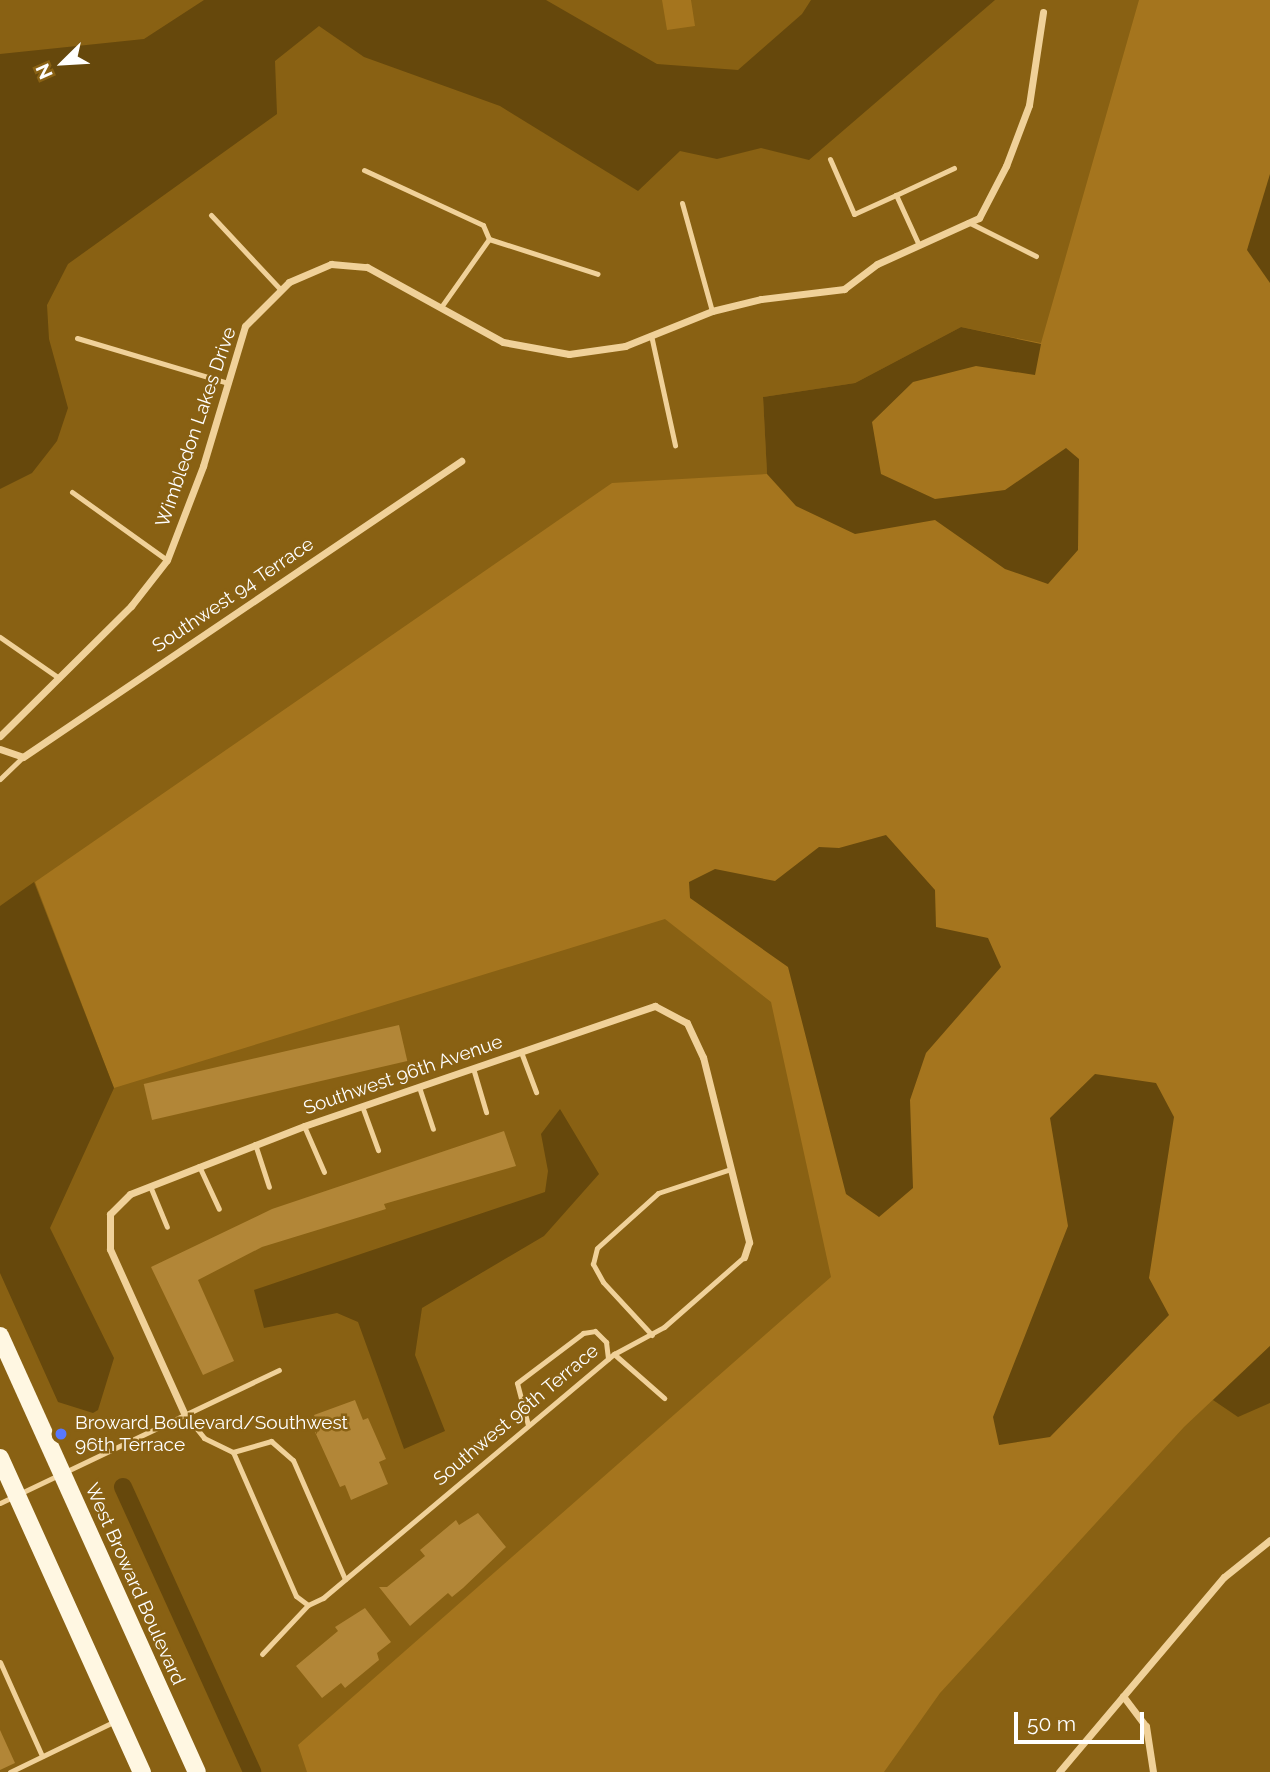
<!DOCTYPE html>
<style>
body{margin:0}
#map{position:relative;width:1270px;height:1772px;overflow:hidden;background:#896113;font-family:Raleway,sans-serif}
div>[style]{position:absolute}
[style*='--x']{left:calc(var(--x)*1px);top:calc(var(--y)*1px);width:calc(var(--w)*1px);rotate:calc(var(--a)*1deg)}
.green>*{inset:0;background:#a5751e}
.water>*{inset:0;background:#66480c}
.canal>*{height:18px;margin:-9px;padding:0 9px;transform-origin:9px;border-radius:9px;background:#66480c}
.building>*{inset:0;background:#b28637;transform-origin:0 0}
.lane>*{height:5px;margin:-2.5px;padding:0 2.5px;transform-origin:2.5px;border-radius:2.5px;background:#f0d199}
.street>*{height:7px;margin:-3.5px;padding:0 3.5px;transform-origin:3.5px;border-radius:3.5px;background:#f0d199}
.primary>*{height:18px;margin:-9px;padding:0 9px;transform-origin:9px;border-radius:9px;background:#fff7e2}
.dots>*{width:19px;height:19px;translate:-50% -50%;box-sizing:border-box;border:4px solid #896113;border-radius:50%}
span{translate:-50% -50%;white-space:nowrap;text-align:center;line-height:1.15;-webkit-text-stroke:5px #896113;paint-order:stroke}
.street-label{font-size:19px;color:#fff}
.poi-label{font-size:19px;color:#fff}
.left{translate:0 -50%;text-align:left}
.north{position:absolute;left:28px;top:28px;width:70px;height:70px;-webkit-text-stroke:5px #896113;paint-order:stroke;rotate:246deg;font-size:19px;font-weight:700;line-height:28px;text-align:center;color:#fff}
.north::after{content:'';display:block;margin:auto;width:24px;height:32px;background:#fff;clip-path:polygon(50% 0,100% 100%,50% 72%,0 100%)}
.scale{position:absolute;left:1014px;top:1712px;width:130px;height:32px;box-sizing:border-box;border:4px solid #fff;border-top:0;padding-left:9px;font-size:21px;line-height:24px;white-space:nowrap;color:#fff;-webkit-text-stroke:5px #896113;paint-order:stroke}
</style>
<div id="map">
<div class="green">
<i style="clip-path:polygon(662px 0,691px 0,695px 26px,667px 30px)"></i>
<i style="clip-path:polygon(1139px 0,1270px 0,1270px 1346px,1184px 1427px,940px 1693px,884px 1772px,307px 1772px,298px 1745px,831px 1277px,771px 1002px,665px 919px,114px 1088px,35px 882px,612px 483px,767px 474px,763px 397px,855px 383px,961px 327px,1041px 343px)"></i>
</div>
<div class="water">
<i style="clip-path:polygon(204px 0,546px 0,657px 64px,738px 70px,802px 14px,811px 0,995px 0,809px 160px,761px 148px,717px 159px,680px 151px,638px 191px,500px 106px,364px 57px,319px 26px,275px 61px,277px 114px,68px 264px,47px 305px,49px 339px,68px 408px,57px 441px,32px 473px,0 489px,0 54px,144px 39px)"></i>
<i style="clip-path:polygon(1270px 174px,1270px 283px,1247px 250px)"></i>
<i style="clip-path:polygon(961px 327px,1041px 344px,1035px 375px,976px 366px,913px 382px,872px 422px,881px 474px,935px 499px,1005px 490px,1066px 448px,1079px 459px,1078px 550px,1048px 584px,1005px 569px,935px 520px,855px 534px,796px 506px,767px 474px,763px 397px,855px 383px)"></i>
<i style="clip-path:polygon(886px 835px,935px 890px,936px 927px,988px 938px,1001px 967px,926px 1053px,910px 1100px,913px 1188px,879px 1217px,846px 1194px,788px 967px,690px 898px,689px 882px,715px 869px,775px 881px,819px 847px,839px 848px)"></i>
<i style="clip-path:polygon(34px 882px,114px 1088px,50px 1228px,114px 1358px,98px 1410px,93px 1413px,58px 1402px,0 1273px,0 906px)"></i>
<i style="clip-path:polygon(1095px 1074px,1156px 1083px,1174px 1117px,1149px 1278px,1169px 1315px,1050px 1437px,999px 1445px,993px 1417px,1068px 1226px,1050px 1118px)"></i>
<i style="clip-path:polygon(560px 1109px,599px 1174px,544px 1236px,422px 1308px,415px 1355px,445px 1431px,404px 1449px,358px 1322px,337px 1313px,264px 1328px,254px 1290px,545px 1192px,548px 1171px,541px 1134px)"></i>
<i style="clip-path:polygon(1270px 1346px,1270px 1403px,1238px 1417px,1213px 1400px)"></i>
</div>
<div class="canal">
<i style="--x:123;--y:1487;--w:313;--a:65.6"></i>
</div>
<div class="building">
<i style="left:399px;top:1025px;width:37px;height:262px;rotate:77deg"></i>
<i style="clip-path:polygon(504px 1131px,516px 1166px,384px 1204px,386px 1209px,262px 1247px,198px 1280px,234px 1361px,203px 1375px,151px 1267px,272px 1209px)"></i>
<i style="clip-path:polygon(355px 1400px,363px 1420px,368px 1418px,386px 1459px,379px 1462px,388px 1484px,351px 1500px,345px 1485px,340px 1487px,315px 1432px,320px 1430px,314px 1415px)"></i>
<i style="clip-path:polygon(478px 1513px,506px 1547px,463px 1588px,452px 1597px,448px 1593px,410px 1626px,379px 1587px,387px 1587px,425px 1556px,420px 1550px,456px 1520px,459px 1525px)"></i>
<i style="clip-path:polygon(365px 1608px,391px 1642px,377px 1653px,379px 1660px,345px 1688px,341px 1683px,322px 1698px,296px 1666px,338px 1631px,335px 1627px)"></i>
<i style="clip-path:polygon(0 1730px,15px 1763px,0 1770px)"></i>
</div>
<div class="lane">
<i style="--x:830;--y:159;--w:60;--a:66.4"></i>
<i style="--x:854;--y:214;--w:46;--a:-24.3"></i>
<i style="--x:364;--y:170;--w:131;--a:24.8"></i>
<i style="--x:483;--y:225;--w:15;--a:67"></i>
<i style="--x:489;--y:239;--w:83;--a:125.2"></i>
<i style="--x:682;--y:203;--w:112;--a:74.5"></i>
<i style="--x:211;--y:215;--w:103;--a:47"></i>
<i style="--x:968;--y:222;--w:76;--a:26.6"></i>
<i style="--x:489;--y:239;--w:114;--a:17.8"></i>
<i style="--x:918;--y:243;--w:53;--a:-114.6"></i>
<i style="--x:896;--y:195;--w:64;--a:-25"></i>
<i style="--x:651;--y:335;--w:113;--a:77.7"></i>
<i style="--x:77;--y:338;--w:158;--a:16.6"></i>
<i style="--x:72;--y:492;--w:117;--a:35.6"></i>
<i style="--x:0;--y:637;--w:72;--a:34.8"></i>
<i style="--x:0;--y:779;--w:32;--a:-44"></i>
<i style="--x:521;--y:1052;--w:43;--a:69.4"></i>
<i style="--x:473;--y:1068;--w:46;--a:73.5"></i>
<i style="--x:419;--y:1087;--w:44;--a:71.6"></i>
<i style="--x:362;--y:1106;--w:47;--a:70"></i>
<i style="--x:304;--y:1126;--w:50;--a:66.5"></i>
<i style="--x:255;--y:1144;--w:45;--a:72"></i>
<i style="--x:199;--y:1166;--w:47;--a:65.1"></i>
<i style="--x:150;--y:1186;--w:44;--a:67.5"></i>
<i style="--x:652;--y:1335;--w:72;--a:-132.8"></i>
<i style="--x:603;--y:1282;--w:21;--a:-119"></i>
<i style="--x:593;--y:1264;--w:16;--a:-76"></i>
<i style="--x:597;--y:1248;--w:82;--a:-42"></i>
<i style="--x:658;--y:1193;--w:77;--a:-18.2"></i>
<i style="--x:614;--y:1354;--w:67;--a:41.3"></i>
<i style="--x:184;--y:1413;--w:32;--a:51"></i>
<i style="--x:204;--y:1438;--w:32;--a:26"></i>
<i style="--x:233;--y:1452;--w:157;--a:66.4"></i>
<i style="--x:296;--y:1596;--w:15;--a:37"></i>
<i style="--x:308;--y:1605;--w:17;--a:-25"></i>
<i style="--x:323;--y:1598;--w:380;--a:-40"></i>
<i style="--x:614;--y:1354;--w:57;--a:-28.4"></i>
<i style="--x:664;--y:1327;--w:106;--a:-41.2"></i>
<i style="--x:528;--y:1425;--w:43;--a:-104.7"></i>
<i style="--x:517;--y:1383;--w:83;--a:-37.1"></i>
<i style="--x:583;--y:1333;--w:12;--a:-9"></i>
<i style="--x:595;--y:1331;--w:16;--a:45"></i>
<i style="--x:606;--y:1342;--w:17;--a:83"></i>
<i style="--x:233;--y:1452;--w:40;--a:-16"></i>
<i style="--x:271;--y:1441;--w:29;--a:41"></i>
<i style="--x:293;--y:1460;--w:130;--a:66.4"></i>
<i style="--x:0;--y:1503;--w:309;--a:-25.5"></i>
<i style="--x:262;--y:1654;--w:67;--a:-46.8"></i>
<i style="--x:0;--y:1662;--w:103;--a:65.9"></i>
<i style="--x:10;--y:1772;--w:117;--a:-25.9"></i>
</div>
<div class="street">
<i style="--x:0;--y:736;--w:185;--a:-44.8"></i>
<i style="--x:131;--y:606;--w:58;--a:-52"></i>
<i style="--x:167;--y:560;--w:101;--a:-69"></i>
<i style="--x:203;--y:466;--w:146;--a:-73.3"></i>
<i style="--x:245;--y:326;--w:62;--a:-45"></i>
<i style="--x:289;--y:282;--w:46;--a:-23.2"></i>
<i style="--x:331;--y:264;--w:36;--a:5"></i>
<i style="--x:367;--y:267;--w:155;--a:28.9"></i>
<i style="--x:503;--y:342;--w:67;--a:10.3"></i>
<i style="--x:569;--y:354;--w:57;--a:-8.1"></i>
<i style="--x:625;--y:346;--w:94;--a:-21.9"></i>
<i style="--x:712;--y:311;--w:50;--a:-13.8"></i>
<i style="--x:761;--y:299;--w:84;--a:-6.9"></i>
<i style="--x:844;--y:289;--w:41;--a:-37.1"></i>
<i style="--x:877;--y:264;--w:112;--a:-24.3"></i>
<i style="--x:979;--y:218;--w:59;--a:-62.6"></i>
<i style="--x:1006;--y:166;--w:65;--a:-69.3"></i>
<i style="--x:1029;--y:105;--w:94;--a:-81.4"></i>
<i style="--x:0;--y:749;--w:24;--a:19"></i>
<i style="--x:23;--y:757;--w:529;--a:-34.05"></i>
<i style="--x:184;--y:1413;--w:180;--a:-114.3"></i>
<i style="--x:110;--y:1249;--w:35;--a:-90"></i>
<i style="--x:110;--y:1214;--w:28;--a:-45"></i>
<i style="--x:130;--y:1194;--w:187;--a:-21.3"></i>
<i style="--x:304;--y:1126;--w:371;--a:-18.9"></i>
<i style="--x:655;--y:1006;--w:36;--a:28"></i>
<i style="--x:687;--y:1023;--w:38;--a:65"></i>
<i style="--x:703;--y:1057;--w:191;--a:76"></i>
<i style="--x:749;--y:1242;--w:16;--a:108"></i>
<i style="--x:1123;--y:1696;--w:38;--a:53"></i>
<i style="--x:1146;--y:1726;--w:47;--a:81.3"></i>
<i style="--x:1059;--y:1772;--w:255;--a:-49.8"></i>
<i style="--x:1224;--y:1577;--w:59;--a:-38.8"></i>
</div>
<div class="primary">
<i style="--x:0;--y:1336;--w:478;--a:65.7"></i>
<i style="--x:0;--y:1458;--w:345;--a:65.7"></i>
</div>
<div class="dots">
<i style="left:61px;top:1434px;background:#5878ff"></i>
</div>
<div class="street-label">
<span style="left:196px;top:427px;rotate:-71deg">Wimbledon Lakes Drive</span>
<span style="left:233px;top:595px;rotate:-34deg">Southwest 94 Terrace</span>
<span style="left:403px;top:1075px;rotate:-19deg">Southwest 96th Avenue</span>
<span style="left:516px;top:1415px;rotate:-40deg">Southwest 96th Terrace</span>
<span style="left:135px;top:1584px;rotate:66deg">West Broward Boulevard</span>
</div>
<div class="poi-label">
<span class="left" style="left:75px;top:1434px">Broward Boulevard/Southwest<br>96th Terrace</span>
</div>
<div class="north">N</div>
<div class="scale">50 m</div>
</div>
